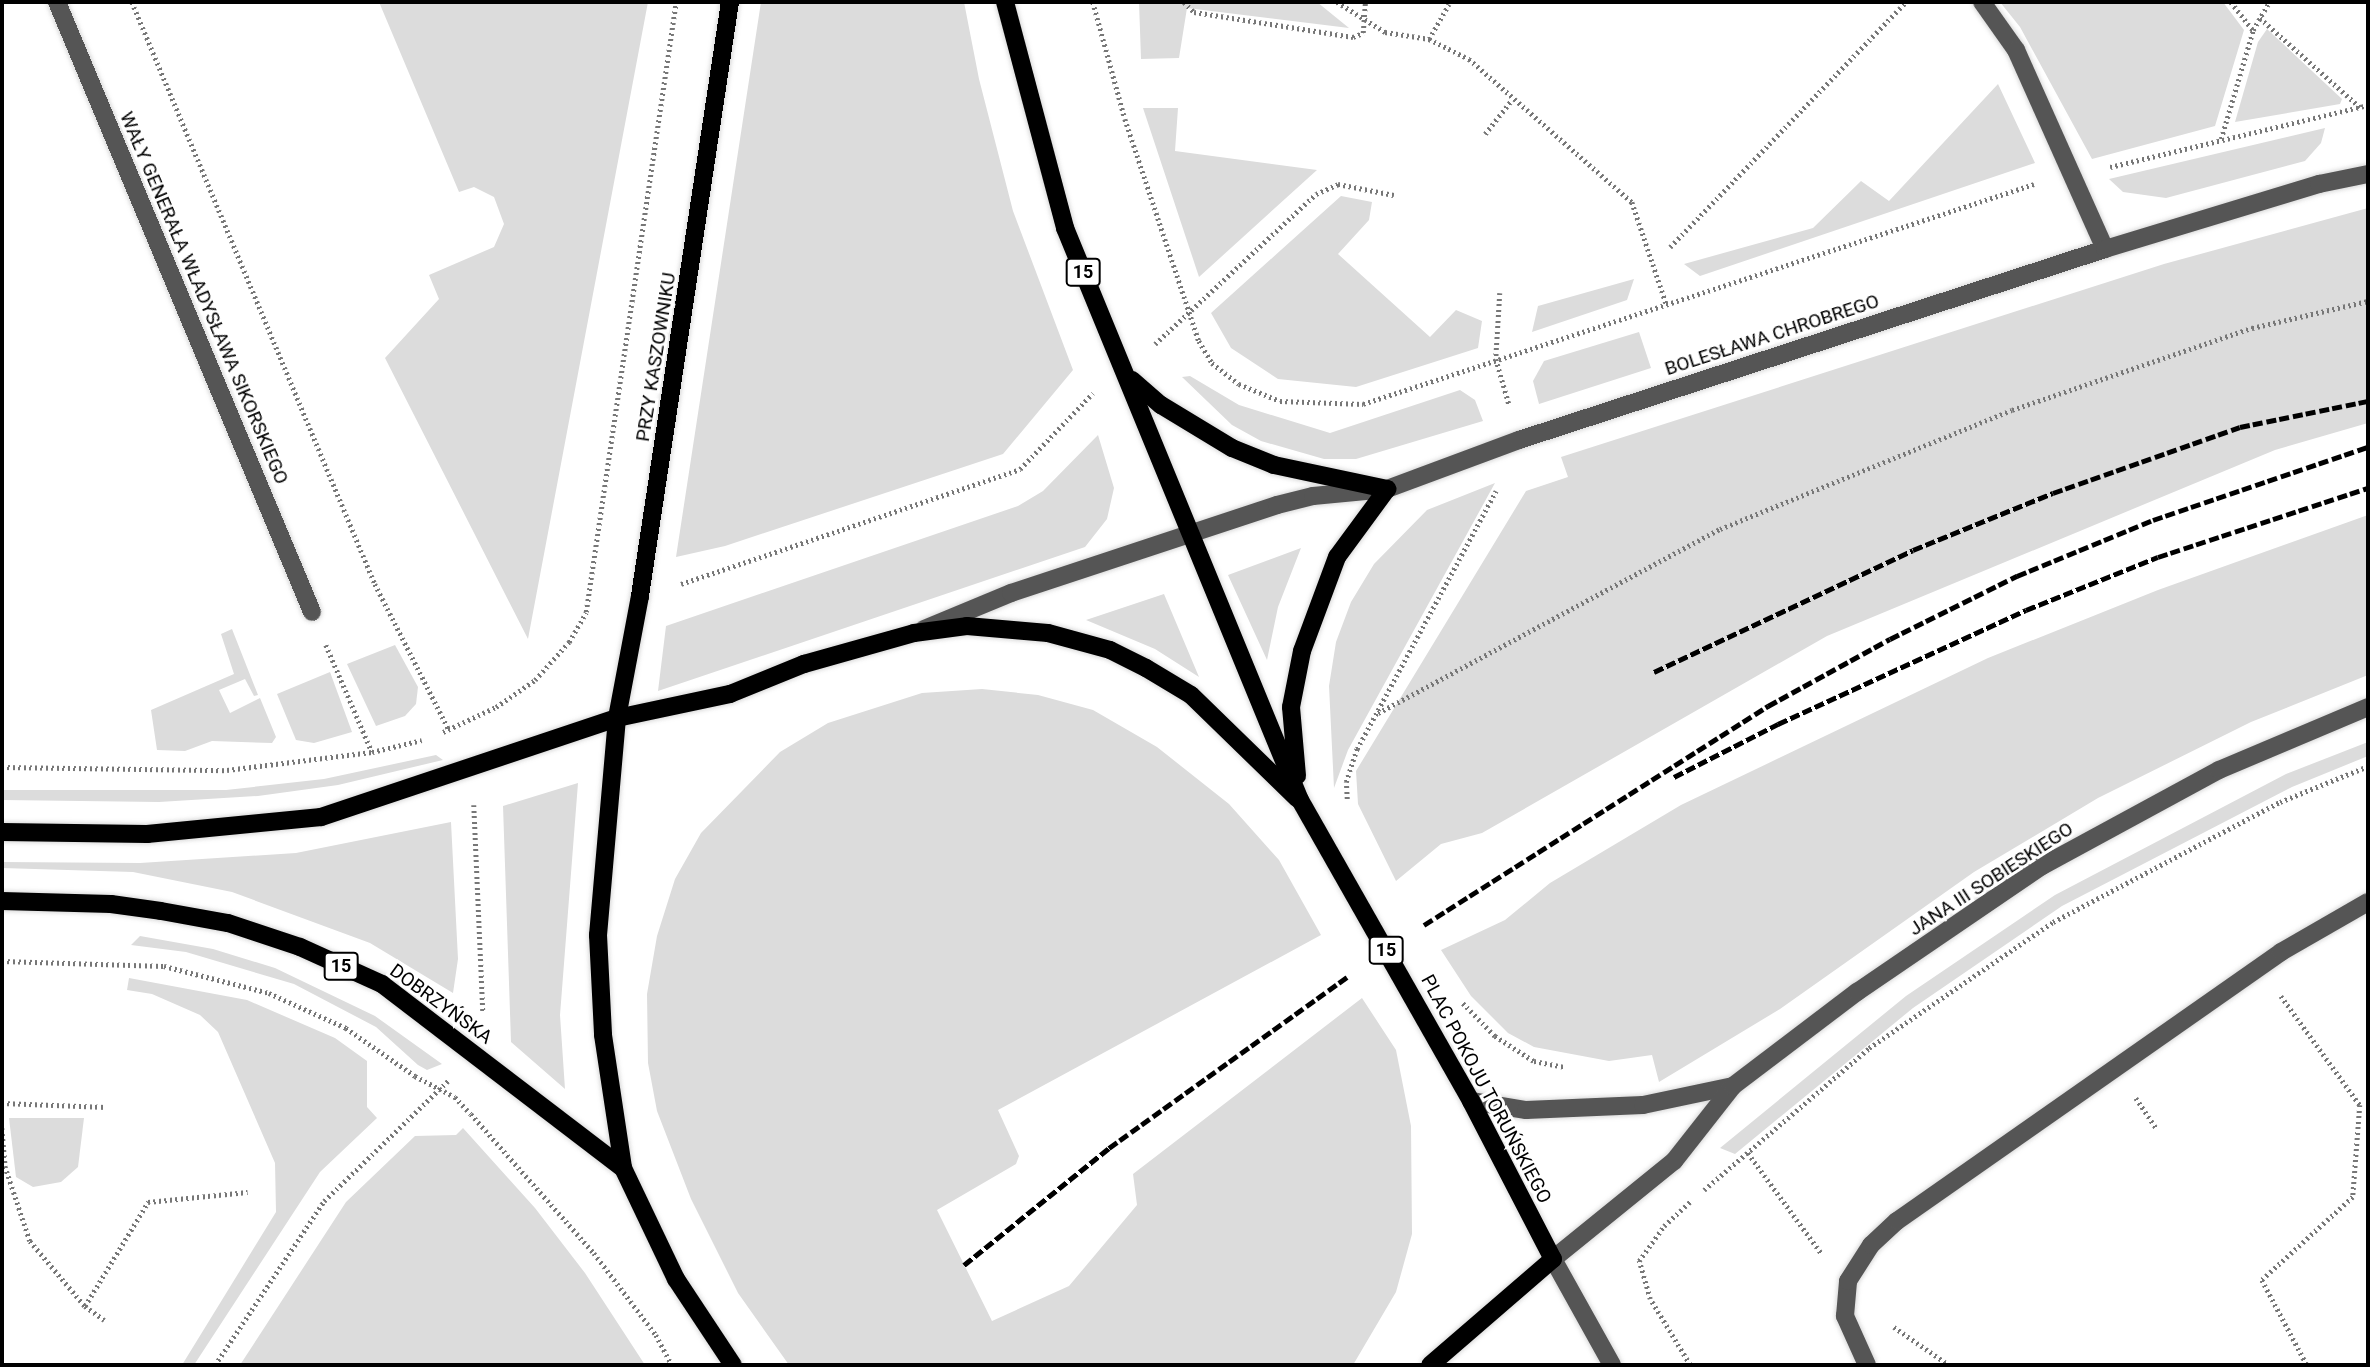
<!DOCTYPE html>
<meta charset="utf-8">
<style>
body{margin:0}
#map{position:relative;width:2370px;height:1367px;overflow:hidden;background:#fff;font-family:Roboto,sans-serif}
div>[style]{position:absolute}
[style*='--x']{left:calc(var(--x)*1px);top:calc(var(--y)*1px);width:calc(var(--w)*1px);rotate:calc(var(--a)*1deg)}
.green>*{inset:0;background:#dcdcdc}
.path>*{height:4.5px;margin-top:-2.25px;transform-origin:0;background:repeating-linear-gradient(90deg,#777 0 2px,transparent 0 5.5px)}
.roads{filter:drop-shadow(0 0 2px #dbdbdb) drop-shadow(0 0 2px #dbdbdb)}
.minor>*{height:18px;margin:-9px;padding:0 9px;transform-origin:9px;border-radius:9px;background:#555}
.major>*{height:18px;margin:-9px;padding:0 9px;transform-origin:9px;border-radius:9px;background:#000}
.rail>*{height:5px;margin-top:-2.5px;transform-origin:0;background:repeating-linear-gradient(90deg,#000 0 10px,transparent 0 13.5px)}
span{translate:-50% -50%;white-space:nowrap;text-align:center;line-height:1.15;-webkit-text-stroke:6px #fff;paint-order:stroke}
.shield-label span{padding:2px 5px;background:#fff;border:2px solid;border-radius:5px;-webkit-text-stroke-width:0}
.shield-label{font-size:18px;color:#000;font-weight:700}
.street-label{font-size:19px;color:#000}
.frame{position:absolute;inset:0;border:4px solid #000;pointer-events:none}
</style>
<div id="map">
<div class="green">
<i style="clip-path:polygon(379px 2px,648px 2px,528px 639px,385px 358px,439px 299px,429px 275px,494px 247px,504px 224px,494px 197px,474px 187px,459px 192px)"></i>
<i style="clip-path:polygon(761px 2px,964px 2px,979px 79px,1013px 211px,1073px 370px,1003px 454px,725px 546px,676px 557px)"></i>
<i style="clip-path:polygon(1139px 2px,1317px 2px,1349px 28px,1187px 8px,1179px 58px,1141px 59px)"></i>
<i style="clip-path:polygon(2000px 2px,2223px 2px,2244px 30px,2215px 126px,2092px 159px,2020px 27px)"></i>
<i style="clip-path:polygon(2267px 29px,2342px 99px,2340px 104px,2235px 122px,2258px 42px)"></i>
<i style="clip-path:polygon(1998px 84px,2035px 163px,1700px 276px,1684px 264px,1813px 228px,1861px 181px,1889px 201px)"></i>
<i style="clip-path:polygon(1143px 108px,1178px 108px,1175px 151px,1317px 170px,1199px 277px)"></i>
<i style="clip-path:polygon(2325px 128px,2321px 143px,2305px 161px,2166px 198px,2123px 192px,2109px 179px)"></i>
<i style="clip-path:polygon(1341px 196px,1372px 202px,1369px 220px,1338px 254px,1430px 337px,1456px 310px,1482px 321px,1478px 348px,1356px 387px,1278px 379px,1231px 348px,1211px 313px)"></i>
<i style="clip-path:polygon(2368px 208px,2368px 423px,2275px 450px,1827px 636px,1482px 833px,1441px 844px,1396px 881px,1358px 804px,1356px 771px,1526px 491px,1568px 477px,1561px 457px,2164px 264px)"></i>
<i style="clip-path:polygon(1634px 279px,1627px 300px,1532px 332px,1538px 306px)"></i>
<i style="clip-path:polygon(1639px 332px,1651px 368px,1539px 404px,1533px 381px,1544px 361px)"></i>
<i style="clip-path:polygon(1190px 376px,1239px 405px,1330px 433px,1460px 390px,1475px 400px,1483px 421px,1356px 459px,1324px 459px,1261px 441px,1232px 425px,1182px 377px)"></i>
<i style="clip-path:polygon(1098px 435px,1114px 488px,1107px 519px,1085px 547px,658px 691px,666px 626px,1018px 506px,1043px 491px)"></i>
<i style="clip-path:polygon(1495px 483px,1348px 750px,1334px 788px,1329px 686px,1336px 642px,1351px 602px,1374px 564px,1427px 510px)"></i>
<i style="clip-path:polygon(2368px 515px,2368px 675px,2251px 722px,2098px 798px,1974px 872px,1780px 1009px,1659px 1082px,1652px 1055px,1609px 1061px,1534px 1047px,1508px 1033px,1471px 996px,1441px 950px,1505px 920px,1550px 883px,1681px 805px,1988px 658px,2158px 590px)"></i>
<i style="clip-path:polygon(1301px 548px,1278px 607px,1267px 660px,1228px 575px)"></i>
<i style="clip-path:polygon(1164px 594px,1199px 677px,1155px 649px,1086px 620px)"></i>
<i style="clip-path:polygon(232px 629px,258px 695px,254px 696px,245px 679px,219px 690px,230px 713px,260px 698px,276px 737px,272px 743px,212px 741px,185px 751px,157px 750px,151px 710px,234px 674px,221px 634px)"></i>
<i style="clip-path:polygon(395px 645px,418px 687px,416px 704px,405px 716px,376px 726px,347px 664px)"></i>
<i style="clip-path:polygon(330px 672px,352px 732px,314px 743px,296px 740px,277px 694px)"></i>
<i style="clip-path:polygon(982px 689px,1038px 695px,1093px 710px,1157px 747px,1229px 804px,1279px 860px,1321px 935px,998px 1110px,1019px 1156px,1016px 1164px,937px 1210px,992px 1321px,1069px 1286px,1137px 1205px,1133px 1174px,1362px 998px,1396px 1050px,1411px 1126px,1412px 1234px,1396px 1292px,1353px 1365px,789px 1365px,738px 1293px,691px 1199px,657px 1111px,648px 1063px,647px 994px,657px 936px,675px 879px,701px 833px,780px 752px,828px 723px,922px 693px)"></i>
<i style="clip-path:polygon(2368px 742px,2368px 756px,2292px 787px,2062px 906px,1913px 1008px,1735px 1154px,1720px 1148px,1906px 996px,2055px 895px,2286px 774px)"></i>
<i style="clip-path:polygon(436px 755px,443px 760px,338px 785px,258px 796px,159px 802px,2px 800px,2px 790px,226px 790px,324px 779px)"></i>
<i style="clip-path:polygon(578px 783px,560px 1015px,565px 1089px,511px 1042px,503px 806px)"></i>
<i style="clip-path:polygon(451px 822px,458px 959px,453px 993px,370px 943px,232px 892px,133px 872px,2px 868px,2px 862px,140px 863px,296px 853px)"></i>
<i style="clip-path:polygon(140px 936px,213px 949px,275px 968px,375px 1016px,442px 1064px,427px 1070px,418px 1065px,376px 1027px,294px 984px,186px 952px,131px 945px)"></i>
<i style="clip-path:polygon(129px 978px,247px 1000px,335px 1038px,367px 1061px,367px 1107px,377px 1118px,320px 1172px,194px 1365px,182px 1365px,276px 1212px,275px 1163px,218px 1032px,200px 1015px,152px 994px,127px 990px)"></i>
<i style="clip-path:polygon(9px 1118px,84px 1118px,78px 1167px,61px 1182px,33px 1187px,16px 1177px)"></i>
<i style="clip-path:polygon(463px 1128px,535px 1208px,585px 1273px,645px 1365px,240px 1365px,346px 1202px,415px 1136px,456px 1135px)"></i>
</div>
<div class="path">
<i style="--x:132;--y:2;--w:631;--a:67.34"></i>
<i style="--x:375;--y:584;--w:164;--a:63.1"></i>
<i style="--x:1093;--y:2;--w:121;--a:74.7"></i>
<i style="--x:1125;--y:119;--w:234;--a:71.6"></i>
<i style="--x:1199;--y:341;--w:26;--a:59"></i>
<i style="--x:1212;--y:363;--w:34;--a:38"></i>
<i style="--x:1239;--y:384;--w:44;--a:22.5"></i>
<i style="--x:1280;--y:401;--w:83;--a:2.1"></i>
<i style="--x:1363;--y:404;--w:706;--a:-18.15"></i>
<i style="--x:1184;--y:2;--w:14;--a:45"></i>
<i style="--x:1194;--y:12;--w:161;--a:8.9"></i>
<i style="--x:1353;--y:37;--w:11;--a:-22"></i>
<i style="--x:1363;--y:33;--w:31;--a:-86"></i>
<i style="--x:1337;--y:2;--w:57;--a:32"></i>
<i style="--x:1385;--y:32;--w:45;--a:9"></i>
<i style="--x:1429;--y:39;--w:45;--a:26.6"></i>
<i style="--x:1469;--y:59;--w:217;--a:41.3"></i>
<i style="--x:1632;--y:202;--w:107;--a:71.4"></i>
<i style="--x:2231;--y:2;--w:36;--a:52"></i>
<i style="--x:2260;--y:18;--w:134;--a:41.7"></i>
<i style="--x:1429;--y:39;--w:40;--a:-60.3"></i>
<i style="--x:1485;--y:134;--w:42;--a:-51.8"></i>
<i style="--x:2221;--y:139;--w:114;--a:-73.6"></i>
<i style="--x:2253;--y:30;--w:32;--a:-60"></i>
<i style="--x:2110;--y:167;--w:265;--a:-13.5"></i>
<i style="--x:1670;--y:247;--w:340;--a:-46.1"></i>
<i style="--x:1500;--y:293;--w:66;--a:93.5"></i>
<i style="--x:1496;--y:359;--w:47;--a:73.9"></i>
<i style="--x:1155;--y:344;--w:220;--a:-43"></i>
<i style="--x:1316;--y:194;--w:24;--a:-24"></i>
<i style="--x:1338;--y:184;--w:57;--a:11.1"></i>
<i style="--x:681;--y:584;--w:358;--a:-18.7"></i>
<i style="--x:1020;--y:469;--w:105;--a:-46.2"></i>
<i style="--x:326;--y:645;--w:116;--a:66.7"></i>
<i style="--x:1378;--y:713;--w:388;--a:-28.3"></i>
<i style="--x:1720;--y:529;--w:315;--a:-22.2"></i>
<i style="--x:2012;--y:410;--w:254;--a:-18.9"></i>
<i style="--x:2252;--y:328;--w:119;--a:-13.1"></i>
<i style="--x:443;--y:732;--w:59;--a:-25.3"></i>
<i style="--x:496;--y:707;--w:47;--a:-34.7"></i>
<i style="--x:535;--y:680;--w:51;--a:-48.2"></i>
<i style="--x:569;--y:642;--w:34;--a:-60"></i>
<i style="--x:586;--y:612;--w:617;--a:-81.61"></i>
<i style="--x:2;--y:767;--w:225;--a:0.8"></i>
<i style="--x:227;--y:770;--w:146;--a:-7.1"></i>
<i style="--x:372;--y:752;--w:51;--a:-13.5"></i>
<i style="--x:1347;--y:799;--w:17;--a:-93"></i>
<i style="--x:1346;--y:782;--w:35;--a:-72"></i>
<i style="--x:1357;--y:749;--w:293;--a:-61.7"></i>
<i style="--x:474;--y:805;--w:208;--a:87.5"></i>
<i style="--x:2;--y:961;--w:162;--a:1.8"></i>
<i style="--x:164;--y:966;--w:108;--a:14.4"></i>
<i style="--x:269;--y:993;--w:85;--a:24.4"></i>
<i style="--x:346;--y:1028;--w:84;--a:34.8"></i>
<i style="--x:415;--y:1076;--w:45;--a:27.7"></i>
<i style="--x:455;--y:1097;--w:23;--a:47"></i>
<i style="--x:471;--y:1114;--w:186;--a:48.5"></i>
<i style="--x:594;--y:1253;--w:103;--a:52.9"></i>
<i style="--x:656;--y:1335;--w:34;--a:62"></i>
<i style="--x:2281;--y:996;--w:135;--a:54.1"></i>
<i style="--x:2360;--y:1105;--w:92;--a:94.4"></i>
<i style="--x:2353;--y:1197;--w:123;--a:137.6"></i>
<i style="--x:2262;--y:1280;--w:96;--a:62.1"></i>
<i style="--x:1463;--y:1003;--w:46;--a:45.9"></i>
<i style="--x:1495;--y:1036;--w:46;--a:32.7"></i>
<i style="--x:1534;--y:1061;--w:32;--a:11"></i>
<i style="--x:2136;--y:1098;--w:37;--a:56"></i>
<i style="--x:2;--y:1103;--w:104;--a:2.2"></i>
<i style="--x:2;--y:1128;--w:38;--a:85"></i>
<i style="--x:5;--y:1166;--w:79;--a:71.6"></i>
<i style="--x:30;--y:1241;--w:85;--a:49.8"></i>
<i style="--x:85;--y:1306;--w:122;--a:-58.8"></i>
<i style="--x:148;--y:1202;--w:100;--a:-5.7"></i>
<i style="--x:1748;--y:1153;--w:125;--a:53.8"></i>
<i style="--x:1704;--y:1190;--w:218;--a:-40.7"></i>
<i style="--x:1869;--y:1048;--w:223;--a:-34.4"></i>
<i style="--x:2053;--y:922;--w:257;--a:-27.9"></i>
<i style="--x:2280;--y:802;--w:95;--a:-22.2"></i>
<i style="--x:85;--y:1306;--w:24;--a:36"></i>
<i style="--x:1894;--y:1327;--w:67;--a:34.6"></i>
<i style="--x:215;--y:1365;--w:197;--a:-56.4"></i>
<i style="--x:324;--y:1201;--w:173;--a:-44.1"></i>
<i style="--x:1690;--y:1365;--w:77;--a:-121.2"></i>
<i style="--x:1650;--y:1299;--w:40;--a:-106"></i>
<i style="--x:1639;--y:1261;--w:43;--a:-54.5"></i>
<i style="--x:1664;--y:1226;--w:38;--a:-43"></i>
</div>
<div class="roads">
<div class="minor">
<i style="--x:57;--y:2;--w:661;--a:67.31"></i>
<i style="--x:1982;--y:2;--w:59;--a:54.7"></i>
<i style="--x:2016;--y:50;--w:218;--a:65.9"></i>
<i style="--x:924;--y:629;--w:94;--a:-22.5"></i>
<i style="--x:1011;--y:593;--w:280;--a:-18.3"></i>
<i style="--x:1277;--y:505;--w:37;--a:-14"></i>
<i style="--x:1313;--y:496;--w:74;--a:-5.4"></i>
<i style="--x:1387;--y:489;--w:141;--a:-20.4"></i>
<i style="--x:1519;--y:440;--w:616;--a:-18.05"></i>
<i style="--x:2105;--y:249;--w:224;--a:-16.9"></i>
<i style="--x:2319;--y:184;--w:50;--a:-11.5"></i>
<i style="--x:1471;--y:1101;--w:56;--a:9.3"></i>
<i style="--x:1526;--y:1110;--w:117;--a:-2.4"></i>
<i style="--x:1643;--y:1105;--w:92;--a:-11.9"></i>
<i style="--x:1612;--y:1365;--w:121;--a:-119.1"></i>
<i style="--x:1553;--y:1259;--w:156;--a:-39"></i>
<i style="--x:1674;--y:1161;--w:95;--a:-51.8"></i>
<i style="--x:1733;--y:1086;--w:156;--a:-37.2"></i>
<i style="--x:1857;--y:992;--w:224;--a:-34.3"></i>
<i style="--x:2042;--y:866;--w:201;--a:-28.5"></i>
<i style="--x:2219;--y:770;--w:162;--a:-22.9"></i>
<i style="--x:1867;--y:1365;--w:54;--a:-114.2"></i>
<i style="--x:1845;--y:1316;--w:35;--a:-85"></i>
<i style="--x:1848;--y:1281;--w:43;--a:-57.4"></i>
<i style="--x:1871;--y:1245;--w:35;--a:-43"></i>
<i style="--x:1897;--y:1221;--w:469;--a:-35"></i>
<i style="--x:2281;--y:952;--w:100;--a:-29.9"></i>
</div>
<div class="major">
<i style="--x:730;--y:2;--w:601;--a:98.62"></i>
<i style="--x:640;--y:596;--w:124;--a:100.7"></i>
<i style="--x:617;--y:718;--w:218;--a:95"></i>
<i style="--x:598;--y:935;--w:100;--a:87.1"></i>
<i style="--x:603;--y:1035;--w:134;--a:81.4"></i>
<i style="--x:623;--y:1168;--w:123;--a:64.5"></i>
<i style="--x:676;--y:1279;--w:103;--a:56.5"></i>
<i style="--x:1005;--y:2;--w:234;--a:75.1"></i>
<i style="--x:1065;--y:228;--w:618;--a:67.67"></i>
<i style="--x:1300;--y:800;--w:346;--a:60.4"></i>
<i style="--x:1471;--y:1101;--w:178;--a:62.6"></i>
<i style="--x:1553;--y:1259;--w:162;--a:139.2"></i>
<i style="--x:1132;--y:380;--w:38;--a:41"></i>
<i style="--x:1161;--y:405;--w:83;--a:31.2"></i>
<i style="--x:1232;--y:448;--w:45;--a:22"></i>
<i style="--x:1274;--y:465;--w:116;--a:12"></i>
<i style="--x:1387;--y:489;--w:84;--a:126.3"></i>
<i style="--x:1337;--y:557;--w:100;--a:110.4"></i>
<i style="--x:1302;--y:651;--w:57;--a:101.1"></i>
<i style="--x:1291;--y:707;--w:69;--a:85"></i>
<i style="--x:2;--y:832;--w:145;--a:0.8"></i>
<i style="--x:147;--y:834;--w:175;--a:-5.6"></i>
<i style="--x:321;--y:817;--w:312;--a:-18.5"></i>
<i style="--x:617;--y:718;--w:116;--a:-12"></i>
<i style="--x:730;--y:694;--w:80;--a:-22.1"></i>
<i style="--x:804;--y:664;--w:114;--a:-15.7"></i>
<i style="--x:914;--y:633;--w:53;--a:-7.5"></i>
<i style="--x:967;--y:626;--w:81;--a:4.9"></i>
<i style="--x:1048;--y:633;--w:64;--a:15.3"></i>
<i style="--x:1110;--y:650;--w:40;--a:26.6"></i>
<i style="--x:1146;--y:668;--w:52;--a:31"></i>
<i style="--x:1191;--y:695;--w:148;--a:44.2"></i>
<i style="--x:2;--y:901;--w:109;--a:1.6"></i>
<i style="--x:111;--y:904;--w:50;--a:8"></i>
<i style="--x:161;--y:911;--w:68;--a:10.2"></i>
<i style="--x:228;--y:923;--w:76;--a:18.4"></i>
<i style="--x:300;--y:947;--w:90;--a:24.3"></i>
<i style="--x:382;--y:984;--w:303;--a:37.4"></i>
</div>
</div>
<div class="rail">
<i style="--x:1654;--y:672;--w:286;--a:-25.2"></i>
<i style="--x:1913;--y:550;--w:151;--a:-22.2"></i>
<i style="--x:2053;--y:493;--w:198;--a:-19.4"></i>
<i style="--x:2240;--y:427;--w:131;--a:-11.5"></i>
<i style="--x:1674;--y:777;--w:117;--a:-27"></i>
<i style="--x:1778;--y:724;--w:273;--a:-24.7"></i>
<i style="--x:2026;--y:610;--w:142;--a:-21.9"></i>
<i style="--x:2158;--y:557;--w:221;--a:-18.2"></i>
<i style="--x:1424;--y:925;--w:408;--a:-32.5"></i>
<i style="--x:1768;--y:706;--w:139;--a:-28.8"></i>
<i style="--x:1890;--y:639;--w:142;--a:-26.4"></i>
<i style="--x:2017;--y:576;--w:147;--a:-22.4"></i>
<i style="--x:2153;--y:520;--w:227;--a:-18.8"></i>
<i style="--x:964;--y:1265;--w:186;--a:-38.9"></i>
<i style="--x:1109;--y:1148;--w:294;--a:-35.7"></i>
</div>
<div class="shield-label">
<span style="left:1083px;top:272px">15</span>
<span style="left:1386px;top:950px">15</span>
<span style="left:341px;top:966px">15</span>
</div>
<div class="street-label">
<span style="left:204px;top:298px;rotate:67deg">WAŁY GENERAŁA WŁADYSŁAWA SIKORSKIEGO</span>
<span style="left:1772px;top:335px;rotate:-18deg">BOLESŁAWA CHROBREGO</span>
<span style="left:656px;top:357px;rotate:-81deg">PRZY KASZOWNIKU</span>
<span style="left:1991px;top:879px;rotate:-33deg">JANA III SOBIESKIEGO</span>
<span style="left:441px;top:1004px;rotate:36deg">DOBRZYŃSKA</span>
<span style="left:1486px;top:1089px;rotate:62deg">PLAC POKOJU TORUŃSKIEGO</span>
</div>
<div class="frame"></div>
</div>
